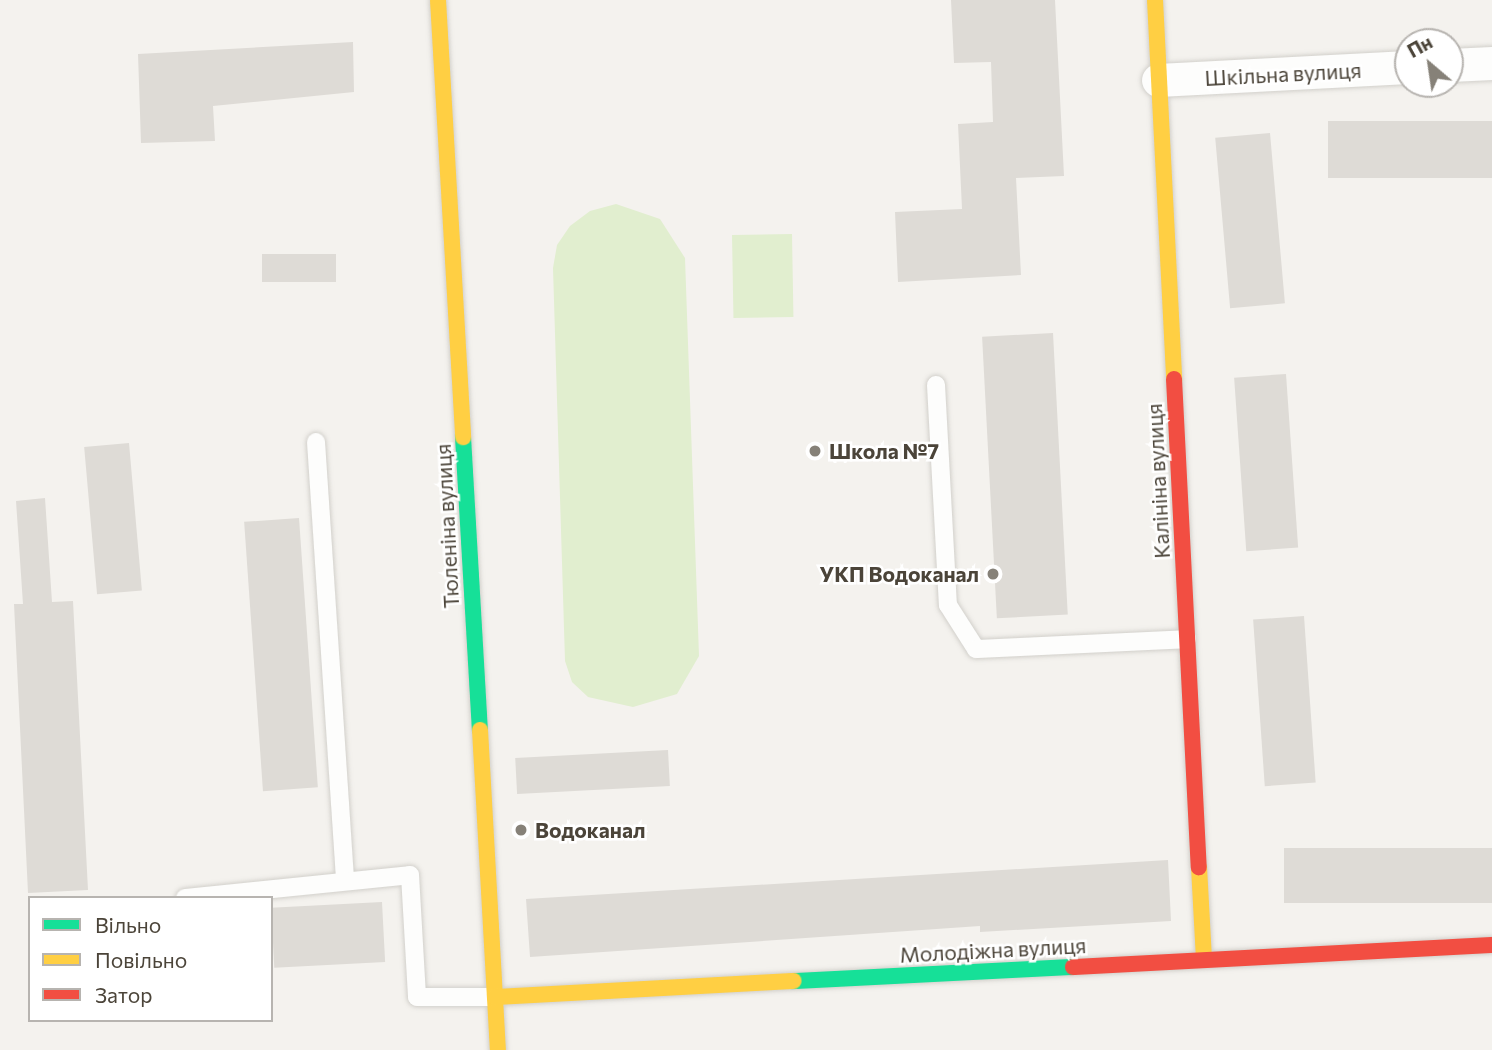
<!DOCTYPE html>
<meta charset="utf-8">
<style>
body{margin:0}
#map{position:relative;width:1492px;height:1050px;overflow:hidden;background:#f4f2ee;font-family:Commissioner,sans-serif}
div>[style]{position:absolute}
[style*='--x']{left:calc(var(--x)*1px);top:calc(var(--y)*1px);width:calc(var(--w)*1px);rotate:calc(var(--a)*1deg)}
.green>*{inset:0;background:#e1eecf;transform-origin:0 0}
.building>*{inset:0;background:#dedbd6;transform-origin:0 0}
.roads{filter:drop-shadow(0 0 2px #d2d0cb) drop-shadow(0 0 2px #d2d0cb)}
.lane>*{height:18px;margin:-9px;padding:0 9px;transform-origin:9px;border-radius:9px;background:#fdfdfc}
.street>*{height:33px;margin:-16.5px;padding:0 16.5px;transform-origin:16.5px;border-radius:16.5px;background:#fdfdfc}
.fast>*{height:16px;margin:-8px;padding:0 8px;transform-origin:8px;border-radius:8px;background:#16e098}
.slow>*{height:16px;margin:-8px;padding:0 8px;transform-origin:8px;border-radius:8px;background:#ffcf43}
.jam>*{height:16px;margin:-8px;padding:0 8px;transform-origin:8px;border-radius:8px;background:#f24e42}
.dots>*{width:19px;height:19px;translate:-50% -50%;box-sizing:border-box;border:4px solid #fff;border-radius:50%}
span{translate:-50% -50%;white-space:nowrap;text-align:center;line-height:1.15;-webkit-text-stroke:5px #fff;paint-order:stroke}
.street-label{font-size:21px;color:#4b4439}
.poi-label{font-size:21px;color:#4b4439;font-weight:700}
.left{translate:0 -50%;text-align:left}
.right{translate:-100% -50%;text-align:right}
.legend{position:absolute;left:28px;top:896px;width:245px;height:126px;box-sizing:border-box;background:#fff;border:2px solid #b7b4b0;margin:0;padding:9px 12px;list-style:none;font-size:21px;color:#4b4439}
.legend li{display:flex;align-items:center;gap:14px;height:35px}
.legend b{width:35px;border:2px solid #b7b4b0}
.north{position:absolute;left:1394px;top:28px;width:70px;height:70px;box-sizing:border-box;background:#fff;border:2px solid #b7b4b0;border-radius:50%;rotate:331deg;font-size:19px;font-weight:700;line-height:28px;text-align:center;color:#4b4439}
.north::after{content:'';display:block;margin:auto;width:24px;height:32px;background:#868178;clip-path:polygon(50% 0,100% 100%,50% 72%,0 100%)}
</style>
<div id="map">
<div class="green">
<i style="clip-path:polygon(616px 204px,660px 219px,685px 258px,699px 656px,677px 694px,633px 707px,588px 697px,572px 682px,565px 661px,553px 268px,557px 245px,570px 226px,590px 211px)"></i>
<i style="left:792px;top:234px;width:83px;height:60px;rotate:89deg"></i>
</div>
<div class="building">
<i style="clip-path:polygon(951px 0,1055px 0,1064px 176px,1016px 178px,1021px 275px,898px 282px,895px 212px,962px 209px,958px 124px,993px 122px,991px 62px,954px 63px)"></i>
<i style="clip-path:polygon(353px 42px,354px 92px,213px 106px,215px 141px,141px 143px,138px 54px)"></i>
<i style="left:1492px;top:121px;width:57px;height:164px;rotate:90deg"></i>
<i style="left:1270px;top:133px;width:171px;height:55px;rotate:85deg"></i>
<i style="left:262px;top:254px;width:74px;height:28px"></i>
<i style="left:1053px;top:333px;width:282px;height:71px;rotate:87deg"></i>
<i style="left:1286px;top:374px;width:174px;height:52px;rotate:86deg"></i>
<i style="left:129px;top:443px;width:148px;height:45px;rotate:85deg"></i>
<i style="clip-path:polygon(45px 498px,52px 602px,73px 601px,88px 890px,28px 893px,14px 604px,23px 604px,16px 501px)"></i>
<i style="left:299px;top:518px;width:270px;height:55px;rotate:86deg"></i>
<i style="left:1304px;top:616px;width:167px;height:51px;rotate:86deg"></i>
<i style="left:668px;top:750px;width:36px;height:153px;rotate:87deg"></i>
<i style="left:1492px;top:848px;width:55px;height:208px;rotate:90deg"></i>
<i style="clip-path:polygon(1168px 860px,1171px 921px,980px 932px,980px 926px,530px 957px,526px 899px)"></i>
<i style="left:382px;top:902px;width:60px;height:111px;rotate:87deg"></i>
</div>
<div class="roads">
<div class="lane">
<i style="--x:936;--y:385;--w:220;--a:86.9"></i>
<i style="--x:948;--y:605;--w:52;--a:57.5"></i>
<i style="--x:976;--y:649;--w:211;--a:-2.7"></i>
<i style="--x:316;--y:442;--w:440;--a:86.2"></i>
<i style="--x:185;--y:898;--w:226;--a:-5.8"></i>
<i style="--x:410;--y:875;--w:122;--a:86.7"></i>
<i style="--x:417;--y:997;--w:78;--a:0"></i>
</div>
<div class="street">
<i style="--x:1450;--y:65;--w:42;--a:-2.7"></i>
<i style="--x:1158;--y:80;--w:250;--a:-3"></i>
</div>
<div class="fast">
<i style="--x:463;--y:437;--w:293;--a:86.7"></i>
<i style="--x:794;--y:981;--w:279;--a:-2.9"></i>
</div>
<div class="slow">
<i style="--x:438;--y:0;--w:438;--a:86.7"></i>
<i style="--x:1155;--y:0;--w:379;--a:87.1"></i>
<i style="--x:480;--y:730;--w:321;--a:86.8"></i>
<i style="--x:1199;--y:867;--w:93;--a:86.9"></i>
<i style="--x:495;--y:997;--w:299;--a:-3.1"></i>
</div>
<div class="jam">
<i style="--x:1174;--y:379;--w:489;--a:87.1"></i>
<i style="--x:1073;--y:967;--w:420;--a:-3"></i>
</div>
</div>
<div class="dots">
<i style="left:815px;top:451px;background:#868178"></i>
<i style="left:993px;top:574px;background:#868178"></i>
<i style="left:521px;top:830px;background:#868178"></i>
</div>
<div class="street-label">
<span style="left:1283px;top:74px;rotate:-3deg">Шкільна вулиця</span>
<span style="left:1158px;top:481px;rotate:-93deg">Калініна вулиця</span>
<span style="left:447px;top:526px;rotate:-93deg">Тюленіна вулиця</span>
<span style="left:993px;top:950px;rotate:-3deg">Молодіжна вулиця</span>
</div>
<div class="poi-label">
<span class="left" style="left:829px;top:451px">Школа №7</span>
<span class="right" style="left:979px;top:574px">УКП Водоканал</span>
<span class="left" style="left:535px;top:830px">Водоканал</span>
</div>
<ul class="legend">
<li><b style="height:9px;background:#16e098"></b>Вільно</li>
<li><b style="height:9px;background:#ffcf43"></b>Повільно</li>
<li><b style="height:9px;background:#f24e42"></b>Затор</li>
</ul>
<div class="north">Пн</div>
</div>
